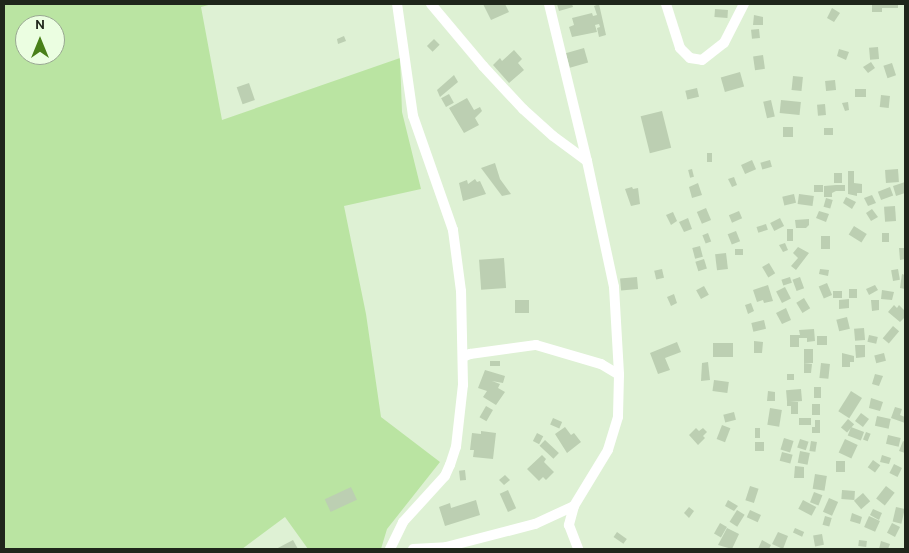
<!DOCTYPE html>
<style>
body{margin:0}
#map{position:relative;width:909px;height:553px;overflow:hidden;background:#def1d4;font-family:Overpass,sans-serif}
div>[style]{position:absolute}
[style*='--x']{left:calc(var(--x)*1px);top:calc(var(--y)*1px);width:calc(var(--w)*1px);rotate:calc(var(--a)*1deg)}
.green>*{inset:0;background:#bae4a2}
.building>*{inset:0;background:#bccfb2;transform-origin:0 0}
.minor>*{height:10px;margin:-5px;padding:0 5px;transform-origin:5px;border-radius:5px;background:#fff}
span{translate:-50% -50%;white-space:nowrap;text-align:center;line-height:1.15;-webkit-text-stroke:5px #ebfee1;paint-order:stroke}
.frame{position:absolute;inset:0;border:5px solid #1f261b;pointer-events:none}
.north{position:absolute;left:15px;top:15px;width:50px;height:50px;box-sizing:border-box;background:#ebfee1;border:1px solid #99a892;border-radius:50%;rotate:0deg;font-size:14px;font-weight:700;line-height:20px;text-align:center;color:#1f261b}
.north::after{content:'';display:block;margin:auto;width:18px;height:22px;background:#498019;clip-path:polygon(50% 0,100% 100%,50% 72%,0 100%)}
</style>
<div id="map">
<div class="green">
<i style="clip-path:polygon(evenodd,4px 4px,212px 4px,201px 7px,222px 120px,400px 58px,402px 112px,421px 189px,344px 206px,366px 314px,381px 417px,440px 462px,387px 529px,381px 549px,308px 549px,285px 517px,242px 549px,4px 549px,4px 4px,25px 25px,55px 25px,55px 55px,25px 55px,25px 25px)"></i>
</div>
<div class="building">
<i style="clip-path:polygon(483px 4px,505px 4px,509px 12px,491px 20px)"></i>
<i style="clip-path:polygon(557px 4px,572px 4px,573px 7px,559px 11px)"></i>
<i style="clip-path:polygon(599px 4px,606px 35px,599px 37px,597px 28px,600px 27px,599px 24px,595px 25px,597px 32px,572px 37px,569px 27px,574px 25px,572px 18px,592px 13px,593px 16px,597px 15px,594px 6px)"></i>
<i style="clip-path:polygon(872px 4px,898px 4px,898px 8px,882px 8px,882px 12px,872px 12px)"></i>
<i style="clip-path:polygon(832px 8px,840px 13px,834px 22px,827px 18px)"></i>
<i style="left:715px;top:9px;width:13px;height:8px;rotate:4deg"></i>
<i style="clip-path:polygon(754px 15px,763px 17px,763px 25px,753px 25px)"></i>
<i style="left:759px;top:29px;width:9px;height:8px;rotate:84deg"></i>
<i style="clip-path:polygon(344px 36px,346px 41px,338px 44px,337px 39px)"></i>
<i style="left:434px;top:39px;width:8px;height:10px;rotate:45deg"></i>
<i style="left:878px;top:47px;width:12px;height:9px;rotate:85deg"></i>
<i style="left:584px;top:48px;width:15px;height:19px;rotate:74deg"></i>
<i style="clip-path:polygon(839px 49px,849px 52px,846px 60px,837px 56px)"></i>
<i style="clip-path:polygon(514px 50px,522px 59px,518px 63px,524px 70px,509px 83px,493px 65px,500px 58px,502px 61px)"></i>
<i style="left:763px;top:55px;width:14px;height:10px;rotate:82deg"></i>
<i style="clip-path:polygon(871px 62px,875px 68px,868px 73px,863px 67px)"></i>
<i style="left:892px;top:63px;width:13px;height:9px;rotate:72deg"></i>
<i style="left:740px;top:72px;width:15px;height:20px;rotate:74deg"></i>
<i style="clip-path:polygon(454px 75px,458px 82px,440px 97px,437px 90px)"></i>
<i style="left:793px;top:76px;width:10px;height:14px;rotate:6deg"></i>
<i style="left:835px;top:80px;width:10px;height:10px;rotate:84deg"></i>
<i style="left:249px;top:83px;width:18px;height:13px;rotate:71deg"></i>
<i style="left:697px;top:88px;width:9px;height:12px;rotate:77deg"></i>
<i style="left:855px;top:89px;width:11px;height:8px"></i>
<i style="left:449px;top:94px;width:10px;height:9px;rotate:61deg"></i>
<i style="left:881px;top:95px;width:9px;height:12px;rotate:6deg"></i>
<i style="clip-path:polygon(467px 98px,474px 110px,480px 107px,482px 111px,475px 118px,479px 125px,464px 133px,449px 108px)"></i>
<i style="left:771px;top:100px;width:17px;height:8px;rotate:77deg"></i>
<i style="left:781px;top:100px;width:20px;height:13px;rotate:6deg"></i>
<i style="clip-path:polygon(848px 102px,849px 110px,845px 111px,842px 103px)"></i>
<i style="left:825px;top:104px;width:11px;height:8px;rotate:85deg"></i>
<i style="left:662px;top:111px;width:38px;height:22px;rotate:76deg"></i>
<i style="left:793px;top:127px;width:10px;height:10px;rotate:90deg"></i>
<i style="left:824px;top:128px;width:9px;height:7px"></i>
<i style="left:707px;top:153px;width:5px;height:9px"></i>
<i style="left:752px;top:160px;width:10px;height:12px;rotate:66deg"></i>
<i style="left:770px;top:160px;width:7px;height:10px;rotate:74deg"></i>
<i style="clip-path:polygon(495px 163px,500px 179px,511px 194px,502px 196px,481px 168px)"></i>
<i style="left:692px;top:169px;width:8px;height:4px;rotate:76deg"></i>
<i style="left:898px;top:169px;width:13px;height:13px;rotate:86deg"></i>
<i style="clip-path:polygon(848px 171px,854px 171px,854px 183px,862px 184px,862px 193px,857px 193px,857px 196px,848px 194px)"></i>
<i style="left:834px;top:173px;width:8px;height:10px"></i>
<i style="clip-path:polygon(734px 177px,737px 185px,732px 187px,728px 179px)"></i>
<i style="clip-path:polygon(475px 179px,477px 182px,480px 181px,486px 194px,463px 201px,459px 183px,467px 180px,468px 184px)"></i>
<i style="clip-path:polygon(905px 182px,905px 193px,896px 196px,893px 186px)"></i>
<i style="clip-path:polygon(698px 183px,702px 195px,692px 198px,689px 187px)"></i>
<i style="left:814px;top:185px;width:9px;height:7px"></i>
<i style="clip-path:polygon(836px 185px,845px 185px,845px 191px,836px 191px,832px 193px,832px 197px,824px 197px,824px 186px)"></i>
<i style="clip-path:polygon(632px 187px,633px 189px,638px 188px,640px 204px,631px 206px,625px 189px)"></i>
<i style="left:890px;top:187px;width:9px;height:13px;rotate:69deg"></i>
<i style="left:794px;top:194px;width:9px;height:12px;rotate:77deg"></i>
<i style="left:799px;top:194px;width:15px;height:10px;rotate:8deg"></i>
<i style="clip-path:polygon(872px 195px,876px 203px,868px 206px,864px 198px)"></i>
<i style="clip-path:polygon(846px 197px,856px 202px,852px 209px,843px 203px)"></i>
<i style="left:826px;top:198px;width:7px;height:9px;rotate:16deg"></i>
<i style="left:895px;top:206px;width:15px;height:11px;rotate:86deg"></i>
<i style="left:706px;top:208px;width:13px;height:10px;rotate:67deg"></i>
<i style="clip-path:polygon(872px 209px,878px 217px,871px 221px,866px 213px)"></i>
<i style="left:739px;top:211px;width:8px;height:11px;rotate:67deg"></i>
<i style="clip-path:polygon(819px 211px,829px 214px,826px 222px,816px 218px)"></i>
<i style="clip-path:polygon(673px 212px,677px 221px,671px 225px,666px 215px)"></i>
<i style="clip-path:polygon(688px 218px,692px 229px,684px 232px,679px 222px)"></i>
<i style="left:780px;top:218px;width:9px;height:11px;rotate:63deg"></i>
<i style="clip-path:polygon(809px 219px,809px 225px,806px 228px,796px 228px,795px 220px)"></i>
<i style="left:766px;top:224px;width:6px;height:10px;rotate:72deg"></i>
<i style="left:854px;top:226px;width:15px;height:10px;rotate:32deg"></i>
<i style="left:787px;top:229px;width:6px;height:12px"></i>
<i style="left:736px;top:231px;width:11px;height:9px;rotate:68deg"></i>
<i style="left:708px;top:233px;width:9px;height:6px;rotate:69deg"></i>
<i style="left:889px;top:233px;width:9px;height:7px;rotate:90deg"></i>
<i style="left:830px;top:236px;width:13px;height:9px;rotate:90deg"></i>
<i style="clip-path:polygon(785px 243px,788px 250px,783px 252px,779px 245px)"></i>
<i style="left:700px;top:246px;width:11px;height:8px;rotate:75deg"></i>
<i style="clip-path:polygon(798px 247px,809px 253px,796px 270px,791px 266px,798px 258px,793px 253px)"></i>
<i style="clip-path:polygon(899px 248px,905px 248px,905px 259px,900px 260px)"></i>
<i style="left:735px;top:249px;width:8px;height:6px"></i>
<i style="left:726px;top:253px;width:16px;height:11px;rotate:83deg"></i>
<i style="left:504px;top:258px;width:30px;height:25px;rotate:86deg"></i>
<i style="left:704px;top:259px;width:10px;height:9px;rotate:73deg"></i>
<i style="left:769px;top:263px;width:12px;height:8px;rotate:59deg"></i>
<i style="left:662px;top:269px;width:9px;height:8px;rotate:77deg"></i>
<i style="clip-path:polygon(820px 269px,829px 270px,828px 276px,819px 274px)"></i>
<i style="left:898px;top:269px;width:11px;height:7px;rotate:80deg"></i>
<i style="clip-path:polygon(902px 274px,905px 275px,905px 289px,900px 288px)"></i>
<i style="left:637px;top:277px;width:12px;height:17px;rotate:85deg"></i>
<i style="left:790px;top:277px;width:6px;height:9px;rotate:72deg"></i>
<i style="left:800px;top:277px;width:12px;height:8px;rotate:70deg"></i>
<i style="left:827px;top:283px;width:13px;height:9px;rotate:67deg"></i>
<i style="clip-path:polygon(768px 285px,773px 301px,764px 303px,763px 300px,757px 302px,753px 290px)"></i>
<i style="clip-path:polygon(875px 285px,878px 290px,869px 295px,866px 289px)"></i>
<i style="left:704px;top:286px;width:10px;height:9px;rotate:61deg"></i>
<i style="left:785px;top:287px;width:13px;height:10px;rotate:63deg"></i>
<i style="left:849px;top:289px;width:8px;height:9px"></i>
<i style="clip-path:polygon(882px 290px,894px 292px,892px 300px,881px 299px)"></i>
<i style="left:833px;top:291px;width:9px;height:7px"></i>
<i style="clip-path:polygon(674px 294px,677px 303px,671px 306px,667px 297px)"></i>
<i style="left:804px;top:298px;width:12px;height:9px;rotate:59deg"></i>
<i style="clip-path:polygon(849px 299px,849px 308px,839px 309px,839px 300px)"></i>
<i style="left:515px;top:300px;width:14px;height:13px"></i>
<i style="clip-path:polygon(871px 300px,879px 300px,879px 310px,872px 311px)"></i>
<i style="clip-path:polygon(751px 303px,754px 311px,748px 314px,745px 305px)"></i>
<i style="clip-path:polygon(894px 305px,897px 308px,899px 305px,905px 311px,905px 317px,900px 322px,888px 312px)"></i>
<i style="clip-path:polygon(786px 308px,791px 320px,782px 324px,776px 313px)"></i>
<i style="left:847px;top:317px;width:12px;height:11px;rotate:76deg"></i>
<i style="left:764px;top:320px;width:9px;height:13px;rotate:77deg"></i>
<i style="left:893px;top:326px;width:8px;height:16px;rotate:40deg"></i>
<i style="left:864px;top:328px;width:12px;height:10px;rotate:85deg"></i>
<i style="clip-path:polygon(814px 329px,815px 341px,807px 342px,807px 338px,799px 338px,799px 347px,790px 347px,790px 335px,800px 335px,799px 330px)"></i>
<i style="left:869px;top:335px;width:9px;height:7px;rotate:13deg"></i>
<i style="left:817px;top:336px;width:10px;height:9px"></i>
<i style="clip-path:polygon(754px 341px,763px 342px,762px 353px,754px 353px)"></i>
<i style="clip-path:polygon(677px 342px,681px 352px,665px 358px,670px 370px,658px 374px,650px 353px)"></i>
<i style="left:733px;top:343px;width:14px;height:20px;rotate:90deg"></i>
<i style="clip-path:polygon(855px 345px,865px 345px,865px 357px,856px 358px)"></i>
<i style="left:804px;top:349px;width:9px;height:14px"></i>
<i style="clip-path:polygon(842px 353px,854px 356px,854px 362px,850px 362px,850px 367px,842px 367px)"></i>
<i style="left:884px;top:353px;width:8px;height:10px;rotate:76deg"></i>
<i style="left:490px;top:361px;width:10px;height:5px"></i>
<i style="clip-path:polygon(708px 362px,710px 380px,701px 381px,702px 363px)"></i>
<i style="clip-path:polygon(804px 363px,812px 364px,811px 373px,804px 373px)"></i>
<i style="left:821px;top:363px;width:9px;height:15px;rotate:6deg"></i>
<i style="clip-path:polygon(485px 370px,505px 376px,503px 383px,492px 381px,500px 384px,498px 388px,505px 392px,496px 405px,483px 397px,487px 391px,478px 388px)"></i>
<i style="left:787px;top:374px;width:7px;height:6px"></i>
<i style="clip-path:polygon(875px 374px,883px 376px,879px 386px,872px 384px)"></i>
<i style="left:714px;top:380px;width:15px;height:11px;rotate:8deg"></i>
<i style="left:814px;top:387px;width:7px;height:11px"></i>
<i style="left:801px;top:389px;width:12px;height:15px;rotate:85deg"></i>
<i style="clip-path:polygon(768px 391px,775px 392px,775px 401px,767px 401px)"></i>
<i style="left:851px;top:391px;width:13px;height:24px;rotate:32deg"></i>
<i style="clip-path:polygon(871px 398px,883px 402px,880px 411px,869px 408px)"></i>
<i style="clip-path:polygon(787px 402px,798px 402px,798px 414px,791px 414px,791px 406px,787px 406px)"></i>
<i style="left:812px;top:404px;width:8px;height:11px"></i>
<i style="left:486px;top:406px;width:8px;height:13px;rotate:30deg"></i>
<i style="clip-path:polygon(895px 407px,902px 409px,900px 415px,905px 417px,905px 423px,891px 418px)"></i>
<i style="left:770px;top:408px;width:12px;height:17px;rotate:9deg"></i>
<i style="left:734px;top:412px;width:8px;height:11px;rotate:76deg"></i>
<i style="left:861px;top:413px;width:10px;height:10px;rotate:37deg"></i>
<i style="left:877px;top:416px;width:14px;height:10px;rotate:12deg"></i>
<i style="left:553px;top:418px;width:10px;height:7px;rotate:24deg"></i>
<i style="left:799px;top:418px;width:12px;height:7px"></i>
<i style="left:848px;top:419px;width:8px;height:11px;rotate:40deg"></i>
<i style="clip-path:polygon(815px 420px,820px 420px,820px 433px,812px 433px,812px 427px,815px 427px)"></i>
<i style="left:722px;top:425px;width:9px;height:15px;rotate:21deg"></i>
<i style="clip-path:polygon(565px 427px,571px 435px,574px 433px,581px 442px,567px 453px,555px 434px)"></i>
<i style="left:851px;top:427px;width:14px;height:9px;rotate:21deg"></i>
<i style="clip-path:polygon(696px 428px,699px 431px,703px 428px,707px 432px,703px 436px,705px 438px,698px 445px,689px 435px)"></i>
<i style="left:755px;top:428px;width:5px;height:10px"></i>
<i style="clip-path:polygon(481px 431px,496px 433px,493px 459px,473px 457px,474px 450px,470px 450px,472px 433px,481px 434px)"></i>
<i style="left:866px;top:432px;width:5px;height:8px;rotate:22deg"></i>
<i style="left:537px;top:433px;width:7px;height:9px;rotate:27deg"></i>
<i style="left:888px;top:435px;width:13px;height:9px;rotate:13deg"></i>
<i style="left:784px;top:438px;width:10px;height:12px;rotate:17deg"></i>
<i style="left:800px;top:439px;width:9px;height:9px;rotate:18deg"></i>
<i style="left:845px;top:439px;width:14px;height:15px;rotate:25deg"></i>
<i style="left:545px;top:440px;width:19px;height:8px;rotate:43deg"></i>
<i style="left:811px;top:441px;width:6px;height:10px;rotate:9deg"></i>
<i style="clip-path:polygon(903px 441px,905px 442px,905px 453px,899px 451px)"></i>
<i style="left:764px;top:442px;width:9px;height:9px;rotate:90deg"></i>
<i style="left:800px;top:451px;width:10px;height:12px;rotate:11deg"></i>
<i style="left:782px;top:452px;width:11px;height:9px;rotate:15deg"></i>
<i style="clip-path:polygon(542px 455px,546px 459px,544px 462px,554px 472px,546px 480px,543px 477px,539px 481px,527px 469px)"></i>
<i style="clip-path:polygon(882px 455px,891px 458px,889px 464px,880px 462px)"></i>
<i style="left:873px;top:460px;width:9px;height:9px;rotate:36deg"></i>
<i style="left:836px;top:461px;width:9px;height:11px"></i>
<i style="left:894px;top:464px;width:9px;height:10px;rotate:27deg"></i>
<i style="clip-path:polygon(795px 466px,804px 467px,804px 478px,794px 478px)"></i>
<i style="left:465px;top:470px;width:10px;height:6px;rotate:84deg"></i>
<i style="left:815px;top:474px;width:12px;height:15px;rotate:9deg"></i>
<i style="clip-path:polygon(505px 475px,510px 480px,504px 485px,499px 480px)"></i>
<i style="left:750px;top:486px;width:9px;height:15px;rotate:18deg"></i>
<i style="left:886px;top:486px;width:11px;height:16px;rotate:38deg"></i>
<i style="left:351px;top:487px;width:14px;height:29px;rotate:65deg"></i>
<i style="left:508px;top:490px;width:20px;height:9px;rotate:66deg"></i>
<i style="left:842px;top:490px;width:13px;height:9px;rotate:4deg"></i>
<i style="left:814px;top:492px;width:9px;height:11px;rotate:21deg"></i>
<i style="left:863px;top:493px;width:11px;height:12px;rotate:49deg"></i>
<i style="left:829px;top:498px;width:10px;height:15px;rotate:24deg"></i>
<i style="clip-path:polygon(476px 500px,480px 515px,445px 526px,439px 507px,450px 503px,451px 508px)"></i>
<i style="clip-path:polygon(728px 500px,738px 506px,734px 511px,725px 506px)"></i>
<i style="left:803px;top:500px;width:15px;height:10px;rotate:28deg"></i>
<i style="clip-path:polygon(689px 507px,694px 511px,689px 518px,684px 513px)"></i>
<i style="left:896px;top:507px;width:9px;height:15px;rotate:13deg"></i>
<i style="clip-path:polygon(873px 509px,882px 513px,879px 520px,870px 515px)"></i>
<i style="left:737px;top:510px;width:9px;height:14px;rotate:32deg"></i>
<i style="left:750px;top:510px;width:12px;height:8px;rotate:24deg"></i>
<i style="clip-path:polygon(852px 513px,862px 517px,860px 524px,850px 521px)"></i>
<i style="left:825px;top:516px;width:7px;height:9px;rotate:16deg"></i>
<i style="left:869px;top:516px;width:12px;height:12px;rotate:24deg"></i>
<i style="left:720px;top:523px;width:8px;height:12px;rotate:30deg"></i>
<i style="left:892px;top:523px;width:9px;height:11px;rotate:27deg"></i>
<i style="clip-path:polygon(727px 528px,739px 534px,732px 549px,718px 545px)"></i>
<i style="left:795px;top:528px;width:10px;height:5px;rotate:24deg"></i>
<i style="left:617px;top:532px;width:12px;height:6px;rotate:35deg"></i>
<i style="clip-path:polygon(778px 532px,788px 536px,783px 549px,772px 544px)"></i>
<i style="left:822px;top:534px;width:11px;height:9px;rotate:80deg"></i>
<i style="clip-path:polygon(293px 540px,298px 549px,276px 549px)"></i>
<i style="clip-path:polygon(762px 540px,771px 545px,769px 549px,758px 549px)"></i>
<i style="left:859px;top:540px;width:8px;height:6px;rotate:7deg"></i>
<i style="clip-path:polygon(881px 541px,890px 544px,888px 549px,879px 549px)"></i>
</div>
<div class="minor">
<i style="--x:431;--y:4;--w:81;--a:50"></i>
<i style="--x:483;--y:66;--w:59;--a:47.1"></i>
<i style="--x:523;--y:109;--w:40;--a:42"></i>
<i style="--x:553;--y:136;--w:42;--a:36.3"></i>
<i style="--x:549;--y:4;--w:162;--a:76.4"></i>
<i style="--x:587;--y:161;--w:129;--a:77.9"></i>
<i style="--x:614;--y:287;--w:88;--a:86.7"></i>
<i style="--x:619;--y:375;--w:42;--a:91.4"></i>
<i style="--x:618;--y:417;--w:34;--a:107"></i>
<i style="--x:608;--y:450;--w:66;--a:121.3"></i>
<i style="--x:574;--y:506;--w:20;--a:105"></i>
<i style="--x:569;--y:525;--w:26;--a:69"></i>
<i style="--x:666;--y:4;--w:46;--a:72.3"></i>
<i style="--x:680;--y:48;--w:14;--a:45"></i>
<i style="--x:690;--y:58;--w:12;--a:9"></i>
<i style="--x:702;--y:60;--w:28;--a:-38"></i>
<i style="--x:724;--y:43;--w:44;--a:-62.9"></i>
<i style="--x:463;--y:357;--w:8;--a:-23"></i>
<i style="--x:470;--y:354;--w:67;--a:-7.8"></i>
<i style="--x:536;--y:345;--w:68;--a:16.3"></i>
<i style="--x:601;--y:364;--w:21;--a:31"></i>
<i style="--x:390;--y:549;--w:30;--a:-64"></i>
<i style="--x:403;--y:522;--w:62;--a:-47.6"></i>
<i style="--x:445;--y:476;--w:12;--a:-66"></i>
<i style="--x:450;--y:465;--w:19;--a:-72"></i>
<i style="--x:456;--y:447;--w:62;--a:-83.6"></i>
<i style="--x:463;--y:385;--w:94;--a:-91.2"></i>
<i style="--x:461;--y:291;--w:62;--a:-97.5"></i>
<i style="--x:453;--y:230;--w:121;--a:-109.3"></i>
<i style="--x:413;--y:116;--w:113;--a:-98.1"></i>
<i style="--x:413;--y:549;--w:33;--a:-3"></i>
<i style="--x:446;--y:547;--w:92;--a:-14.5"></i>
<i style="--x:535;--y:524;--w:43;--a:-24.8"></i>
</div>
<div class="frame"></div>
<div class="north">N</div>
</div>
